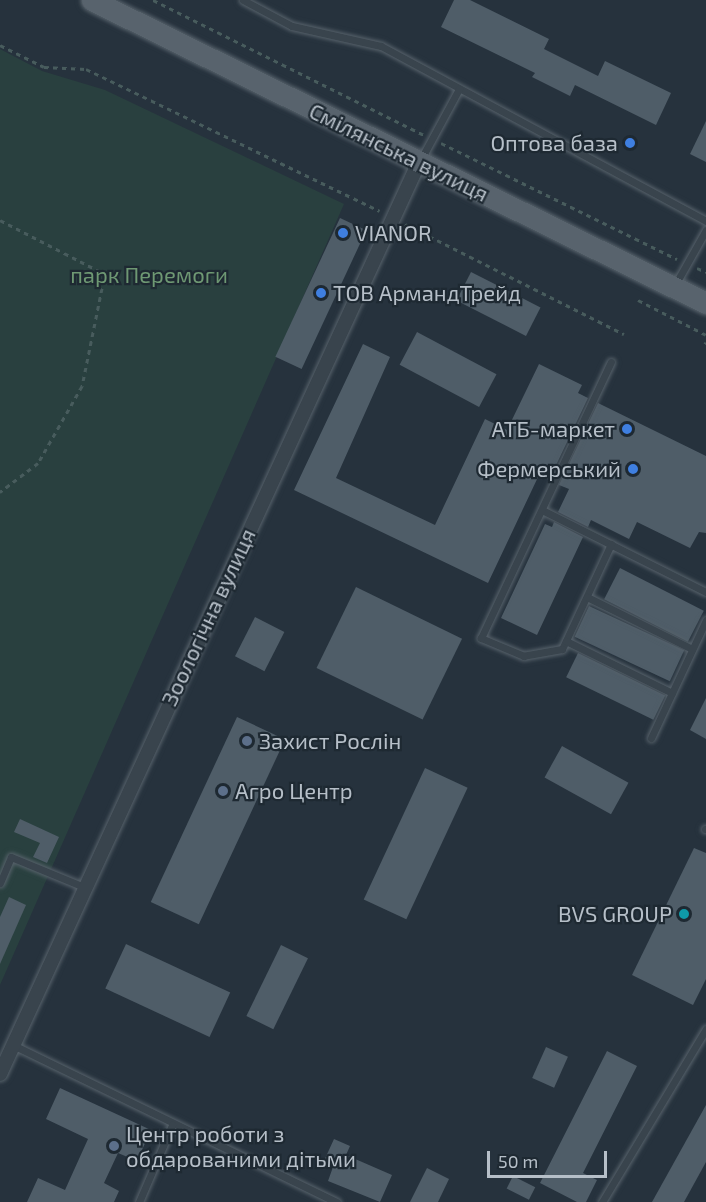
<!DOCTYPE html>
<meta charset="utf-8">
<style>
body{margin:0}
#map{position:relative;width:706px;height:1202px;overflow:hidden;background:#26323d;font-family:"Exo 2",sans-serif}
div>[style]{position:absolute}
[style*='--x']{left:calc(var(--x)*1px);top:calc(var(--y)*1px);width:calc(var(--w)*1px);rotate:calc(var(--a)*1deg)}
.green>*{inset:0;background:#29403f}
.building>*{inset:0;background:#4f5d68;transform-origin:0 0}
.path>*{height:3px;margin-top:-1.5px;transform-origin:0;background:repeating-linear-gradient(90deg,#485c5d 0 4.5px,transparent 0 9px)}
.roads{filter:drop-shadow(0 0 2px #57626b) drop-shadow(0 0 2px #57626b)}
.service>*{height:7px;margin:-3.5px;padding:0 3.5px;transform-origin:3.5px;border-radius:3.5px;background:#39444d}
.minor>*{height:14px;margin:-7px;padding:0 7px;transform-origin:7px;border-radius:7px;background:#39444d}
.primary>*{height:21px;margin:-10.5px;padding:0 10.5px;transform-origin:10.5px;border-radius:10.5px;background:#58636d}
.dots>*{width:16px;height:16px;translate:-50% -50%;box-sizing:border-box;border:3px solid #1e2932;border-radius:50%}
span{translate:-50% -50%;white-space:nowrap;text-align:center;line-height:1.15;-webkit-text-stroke:4.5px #1e2932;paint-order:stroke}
.poi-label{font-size:22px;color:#b6bfc8}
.right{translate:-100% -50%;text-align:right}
.left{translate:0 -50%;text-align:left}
.street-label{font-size:22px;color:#b6bfc8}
.park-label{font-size:22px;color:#6e9873}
.scale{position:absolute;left:487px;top:1151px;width:120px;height:27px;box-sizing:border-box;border:3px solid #b6bfc8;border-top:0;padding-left:8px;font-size:18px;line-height:21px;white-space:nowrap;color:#b6bfc8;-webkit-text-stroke:4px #1e2932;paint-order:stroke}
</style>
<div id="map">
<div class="green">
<i style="clip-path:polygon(0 49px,42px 71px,105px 90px,344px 204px,0 985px)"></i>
</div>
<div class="building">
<i style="clip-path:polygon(454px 0,470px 0,549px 39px,544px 49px,598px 76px,605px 61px,671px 93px,656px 125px,575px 85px,570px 96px,532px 77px,535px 73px,441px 27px)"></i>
<i style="clip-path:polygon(706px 121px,706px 162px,690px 154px)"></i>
<i style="left:340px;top:218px;width:29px;height:153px;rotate:25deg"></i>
<i style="left:471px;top:272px;width:78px;height:32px;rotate:27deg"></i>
<i style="left:417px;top:332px;width:90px;height:37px;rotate:28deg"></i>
<i style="clip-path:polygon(363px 344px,390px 357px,336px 478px,435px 525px,485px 419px,507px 430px,539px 364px,582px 385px,578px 393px,588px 398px,549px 480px,539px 475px,488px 583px,294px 490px)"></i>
<i style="clip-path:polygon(598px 403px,706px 456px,706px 533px,699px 532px,690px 548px,637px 522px,629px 539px,591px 520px,588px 527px,558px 512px,569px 489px,559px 485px)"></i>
<i style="clip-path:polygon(554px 522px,583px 537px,537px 635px,501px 618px,545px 524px,552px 527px)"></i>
<i style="left:620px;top:568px;width:94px;height:35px;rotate:27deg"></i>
<i style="left:356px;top:587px;width:118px;height:90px;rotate:26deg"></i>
<i style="left:589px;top:606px;width:105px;height:34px;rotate:25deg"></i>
<i style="left:255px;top:617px;width:33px;height:44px;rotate:27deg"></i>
<i style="left:578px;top:653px;width:97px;height:27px;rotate:26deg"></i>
<i style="clip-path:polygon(706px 698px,706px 739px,690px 730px)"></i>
<i style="left:237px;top:717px;width:53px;height:204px;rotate:25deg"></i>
<i style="left:562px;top:746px;width:76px;height:36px;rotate:29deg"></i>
<i style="left:425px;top:768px;width:47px;height:145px;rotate:25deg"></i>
<i style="clip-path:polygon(20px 819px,59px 837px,47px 863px,33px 857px,40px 843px,14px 832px)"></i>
<i style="clip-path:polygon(694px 848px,706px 853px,706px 979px,693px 1005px,632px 975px)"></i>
<i style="clip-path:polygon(9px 897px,26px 905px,0 964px,0 917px)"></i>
<i style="left:126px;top:944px;width:115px;height:49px;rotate:25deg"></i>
<i style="left:281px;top:945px;width:30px;height:79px;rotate:26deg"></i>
<i style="left:546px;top:1047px;width:24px;height:34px;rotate:24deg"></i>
<i style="clip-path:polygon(607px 1051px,637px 1066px,583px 1173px,597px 1180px,586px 1202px,577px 1202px,540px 1183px)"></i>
<i style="clip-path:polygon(60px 1088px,151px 1130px,137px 1161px,118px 1153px,104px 1183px,119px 1191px,114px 1202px,27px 1202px,38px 1178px,65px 1190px,88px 1139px,46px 1119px)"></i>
<i style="clip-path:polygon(706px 1105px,706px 1162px,684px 1202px,652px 1202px)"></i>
<i style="clip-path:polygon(334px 1139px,350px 1146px,346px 1155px,392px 1175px,380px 1202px,328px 1181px,333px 1167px,323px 1163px)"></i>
<i style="clip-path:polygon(427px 1168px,449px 1179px,438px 1202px,410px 1202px)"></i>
<i style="left:513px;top:1176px;width:25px;height:14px;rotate:27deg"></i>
</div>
<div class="path">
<i style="--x:153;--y:0;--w:303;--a:26.5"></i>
<i style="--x:0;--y:45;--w:49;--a:26.6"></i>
<i style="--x:44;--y:67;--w:42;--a:2.7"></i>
<i style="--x:86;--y:69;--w:326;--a:25.8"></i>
<i style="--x:441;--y:143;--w:263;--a:26.2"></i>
<i style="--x:0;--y:220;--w:111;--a:27.3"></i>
<i style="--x:99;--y:271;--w:17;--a:80"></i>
<i style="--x:102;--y:288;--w:100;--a:101.5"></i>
<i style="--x:82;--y:386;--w:89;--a:119.7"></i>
<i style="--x:38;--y:463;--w:48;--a:142.7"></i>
<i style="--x:405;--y:224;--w:245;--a:26.7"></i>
<i style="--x:697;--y:268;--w:10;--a:24"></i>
<i style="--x:638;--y:300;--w:76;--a:27.2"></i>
<i style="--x:705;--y:344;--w:2;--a:-63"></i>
</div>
<div class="roads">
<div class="service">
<i style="--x:243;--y:0;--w:55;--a:28"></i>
<i style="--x:292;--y:26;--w:91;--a:12.7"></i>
<i style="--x:381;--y:46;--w:369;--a:28.3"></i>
<i style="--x:420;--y:161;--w:82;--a:-61.6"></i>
<i style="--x:675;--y:285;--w:63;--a:-60.6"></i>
<i style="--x:542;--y:510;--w:183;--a:26.6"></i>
<i style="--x:611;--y:544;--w:116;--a:115"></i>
<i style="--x:562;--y:649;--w:39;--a:170"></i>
<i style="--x:524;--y:656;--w:47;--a:-157.3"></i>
<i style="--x:481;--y:638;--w:305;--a:-64.8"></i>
<i style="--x:587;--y:597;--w:117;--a:26.3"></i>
<i style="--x:566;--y:641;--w:118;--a:26.1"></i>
<i style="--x:651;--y:738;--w:130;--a:-65"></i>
<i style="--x:705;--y:829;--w:1;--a:0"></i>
<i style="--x:0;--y:883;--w:28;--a:-67"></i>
<i style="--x:11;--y:857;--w:79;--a:22.3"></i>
<i style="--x:13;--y:1045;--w:360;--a:25.9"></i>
<i style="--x:139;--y:1202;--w:84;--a:-66.8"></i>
<i style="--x:602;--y:1202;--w:202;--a:-59"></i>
</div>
<div class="minor">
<i style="--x:0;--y:1074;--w:1004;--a:-65.32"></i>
</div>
<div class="primary">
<i style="--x:92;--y:0;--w:685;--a:26.27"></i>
</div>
</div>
<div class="dots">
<i style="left:630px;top:143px;background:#3f7fe0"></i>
<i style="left:343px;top:233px;background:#3f7fe0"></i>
<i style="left:321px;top:293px;background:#3f7fe0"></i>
<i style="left:627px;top:429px;background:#3f7fe0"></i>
<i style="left:633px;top:469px;background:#3f7fe0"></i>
<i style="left:247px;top:741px;background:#5c6f8a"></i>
<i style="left:223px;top:791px;background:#5c6f8a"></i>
<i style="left:684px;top:914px;background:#0f9aa8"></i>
<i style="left:114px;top:1146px;background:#5c6f8a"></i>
</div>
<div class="poi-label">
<span class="right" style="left:618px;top:143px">Оптова база</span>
<span class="left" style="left:355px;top:233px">VIANOR</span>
<span class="left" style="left:333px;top:293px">ТОВ АрмандТрейд</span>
<span class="right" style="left:615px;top:429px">АТБ-маркет</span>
<span class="right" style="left:621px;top:469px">Фермерський</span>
<span class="left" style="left:259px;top:741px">Захист Рослін</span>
<span class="left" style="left:235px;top:791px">Агро Центр</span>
<span class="right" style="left:672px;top:914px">BVS GROUP</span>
<span class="left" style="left:126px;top:1146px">Центр роботи з<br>обдарованими дітьми</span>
</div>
<div class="street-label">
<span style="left:399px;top:152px;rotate:26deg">Смілянська вулиця</span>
<span style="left:208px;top:617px;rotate:-65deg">Зоологічна вулиця</span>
</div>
<div class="park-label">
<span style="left:149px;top:275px">парк Перемоги</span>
</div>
<div class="scale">50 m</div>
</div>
